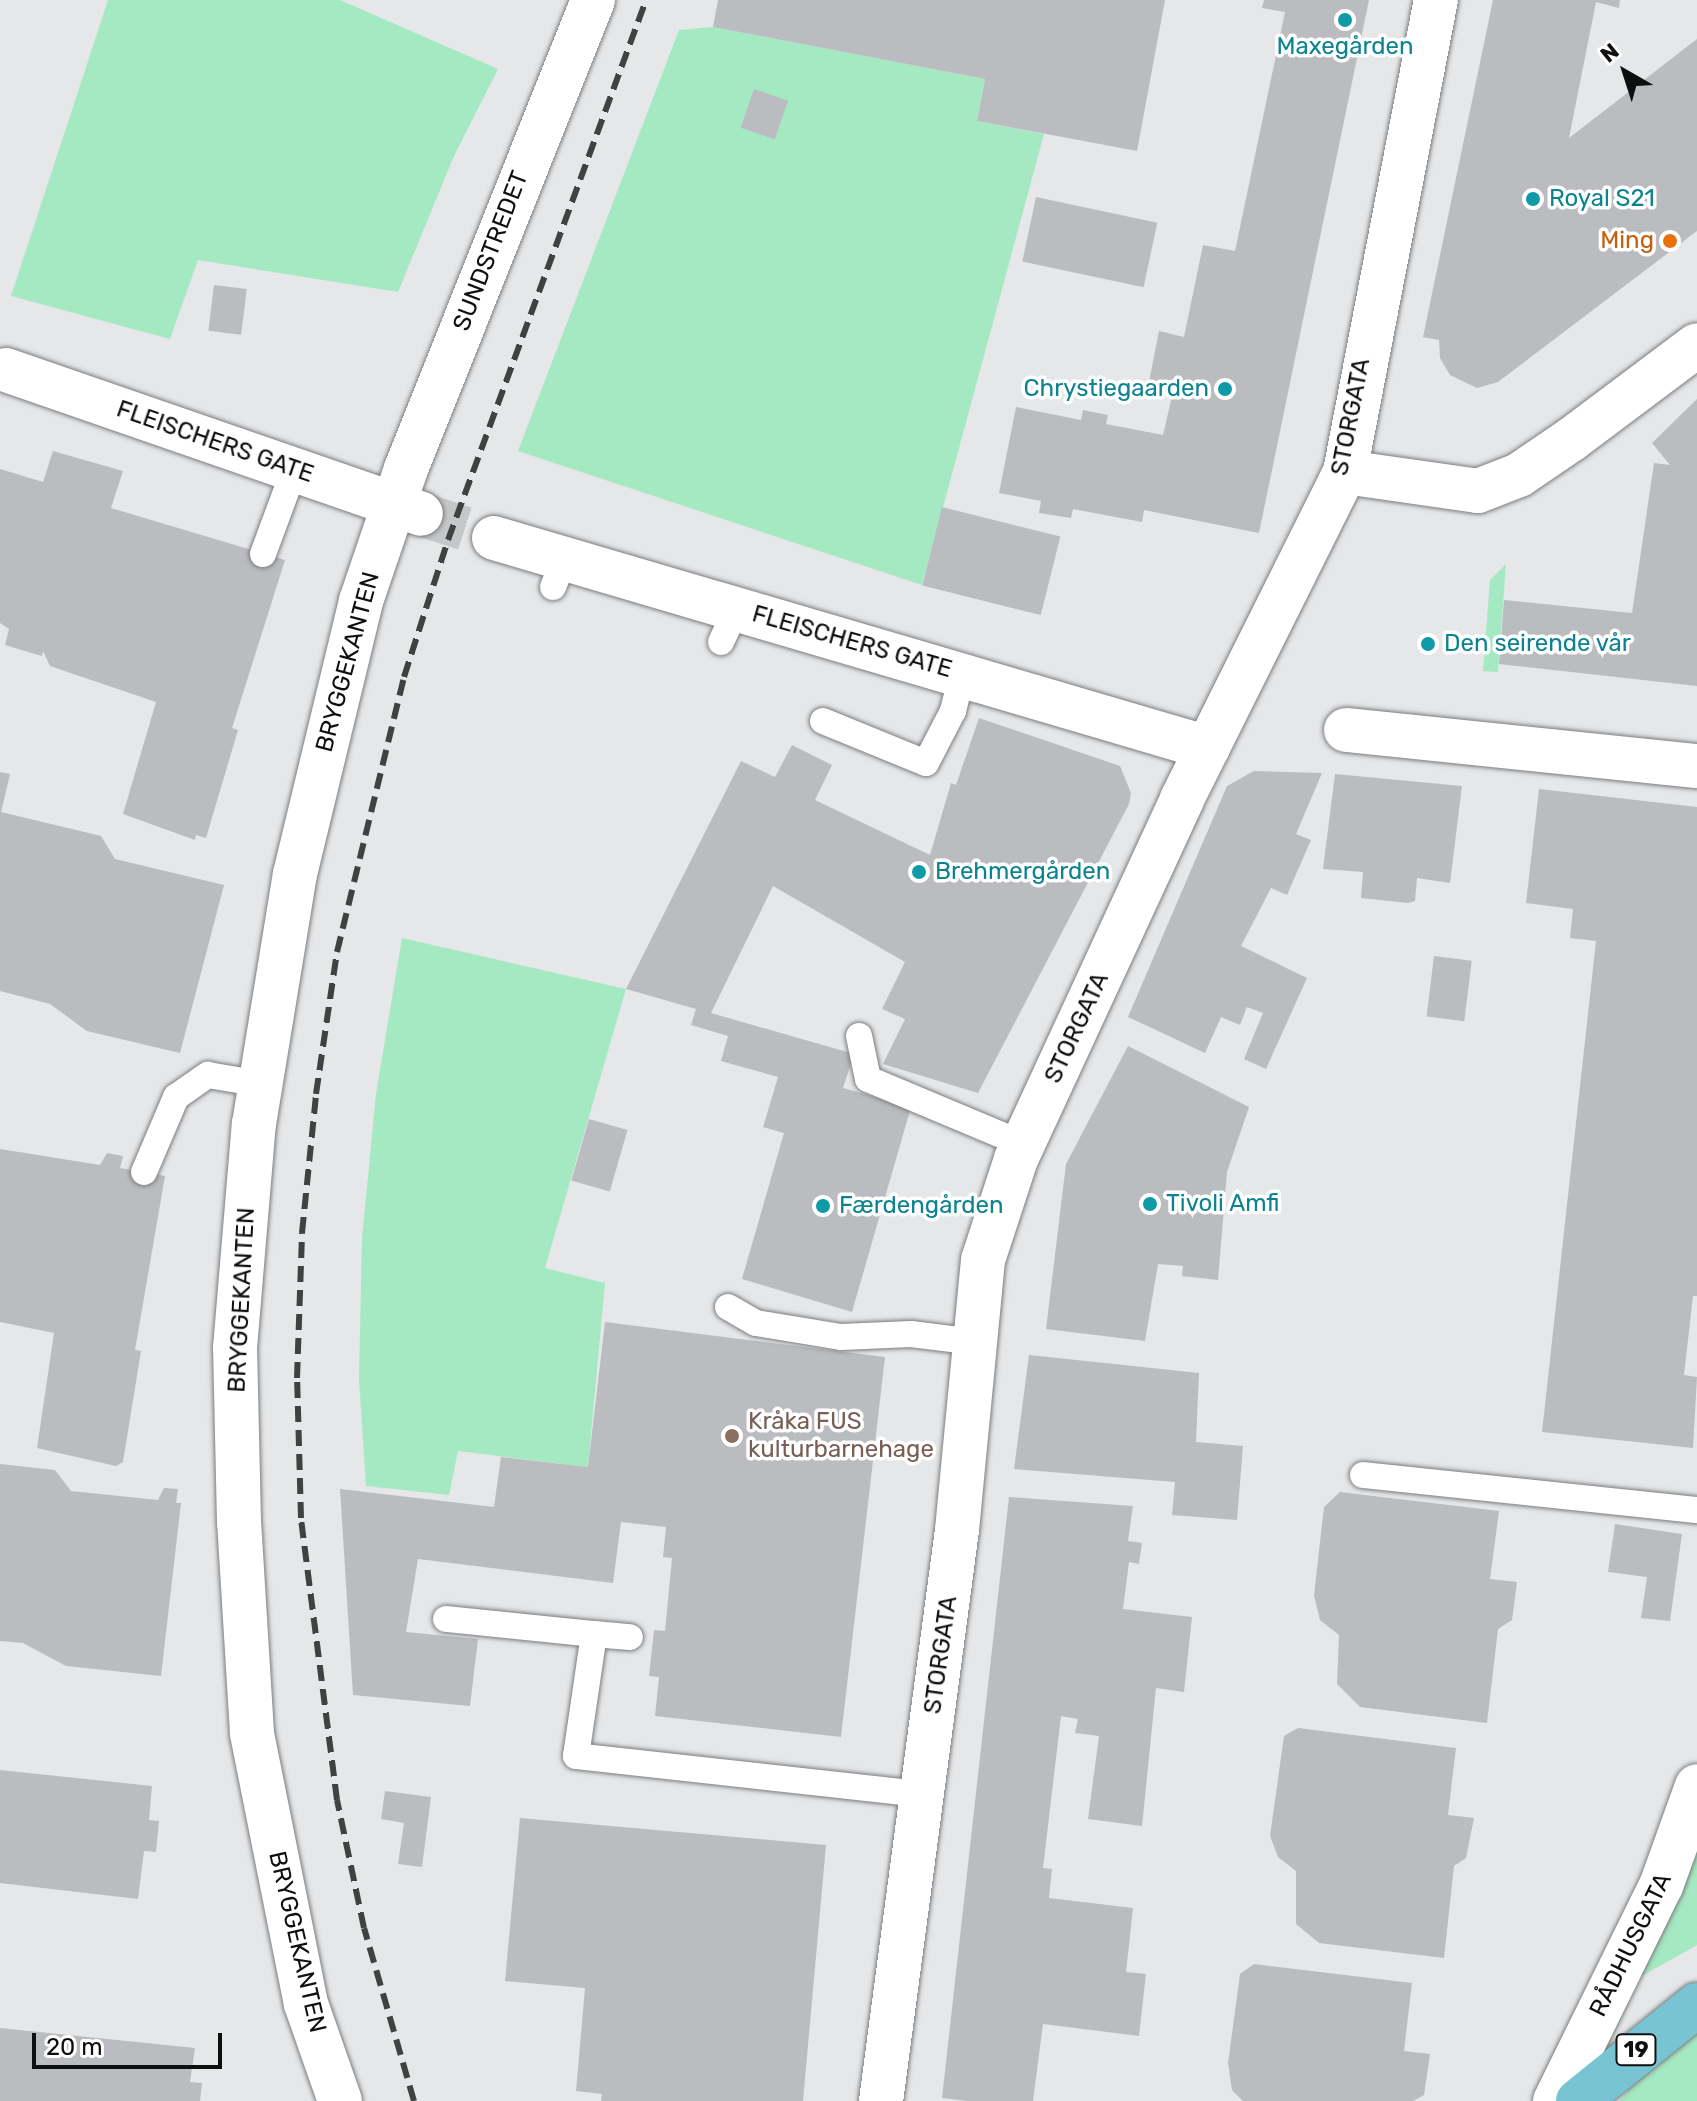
<!DOCTYPE html>
<meta charset="utf-8">
<style>
body{margin:0}
#map{position:relative;width:1697px;height:2101px;overflow:hidden;background:#e5e7e9;font-family:Rubik,sans-serif}
div>[style]{position:absolute}
[style*='--x']{left:calc(var(--x)*1px);top:calc(var(--y)*1px);width:calc(var(--w)*1px);rotate:calc(var(--a)*1deg)}
.green>*{inset:0;background:#a5e9c2}
.building>*{inset:0;background:#bbbcbf;transform-origin:0 0}
.minor-tunnel>*{height:44px;margin-top:-22px;transform-origin:0;background:repeating-linear-gradient(90deg,#c5c7c8 0 44px,transparent 0 66px)}
.roads{filter:drop-shadow(0 0 2px #7c7d7f) drop-shadow(0 0 2px #7c7d7f)}
.service>*{height:26px;margin:-13px;padding:0 13px;transform-origin:13px;border-radius:13px;background:#fff}
.minor>*{height:44px;margin:-22px;padding:0 22px;transform-origin:22px;border-radius:22px;background:#fff}
.tertiary>*{height:44px;margin:-22px;padding:0 22px;transform-origin:22px;border-radius:22px;background:#fff}
.trunk>*{height:44px;margin:-22px;padding:0 22px;transform-origin:22px;border-radius:22px;background:#78c4d3}
.rail>*{height:6px;margin-top:-3px;transform-origin:0;background:repeating-linear-gradient(90deg,#404141 0 16px,transparent 0 24px)}
.dots>*{width:22px;height:22px;translate:-50% -50%;box-sizing:border-box;border:4px solid #fff;border-radius:50%}
span{translate:-50% -50%;white-space:nowrap;text-align:center;line-height:1.15;-webkit-text-stroke:7px #fff;paint-order:stroke}
.shield-label span{padding:2px 6px;background:#fff;border:2px solid;border-radius:6px;-webkit-text-stroke-width:0}
.shield-label{font-size:22px;color:#0e0f0f;font-weight:700}
.culture-label{font-size:24px;color:#0d838f}
.left{translate:0 -50%;text-align:left}
.right{translate:-100% -50%;text-align:right}
.food-label{font-size:24px;color:#c56008}
.street-label{font-size:24px;color:#0e0f0f}
.education-label{font-size:24px;color:#785e54}
.north{position:absolute;left:1585px;top:32px;width:80px;height:80px;-webkit-text-stroke:6px #fff;paint-order:stroke;rotate:321deg;font-size:22px;font-weight:700;line-height:32px;text-align:center;color:#0e0f0f}
.north::after{content:'';display:block;margin:auto;width:28px;height:36px;background:#0e0f0f;clip-path:polygon(50% 0,100% 100%,50% 72%,0 100%)}
.scale{position:absolute;left:32px;top:2033px;width:190px;height:36px;box-sizing:border-box;border:4px solid #0e0f0f;border-top:0;padding-left:10px;font-size:24px;line-height:28px;white-space:nowrap;color:#0e0f0f;-webkit-text-stroke:6px #fff;paint-order:stroke}
</style>
<div id="map">
<div class="green">
<i style="clip-path:polygon(108px 0,340px 0,498px 69px,454px 156px,398px 292px,198px 260px,170px 339px,11px 296px)"></i>
<i style="clip-path:polygon(713px 27px,985px 79px,977px 121px,1044px 134px,922px 585px,518px 451px,679px 30px)"></i>
<i style="clip-path:polygon(1506px 564px,1498px 672px,1483px 671px,1490px 580px)"></i>
<i style="clip-path:polygon(402px 938px,626px 989px,545px 1268px,605px 1283px,588px 1467px,458px 1451px,449px 1495px,366px 1486px,359px 1379px,362px 1238px,376px 1094px)"></i>
<i style="clip-path:polygon(1697px 1845px,1697px 1945px,1640px 1977px)"></i>
<i style="clip-path:polygon(1697px 2034px,1697px 2101px,1619px 2101px,1644px 2073px)"></i>
</div>
<div class="building">
<i style="clip-path:polygon(718px 0,1165px 0,1137px 151px,977px 121px,985px 79px,713px 27px)"></i>
<i style="clip-path:polygon(1264px 0,1369px 0,1259px 533px,1144px 510px,1142px 522px,1073px 509px,1071px 518px,1039px 513px,1041px 501px,999px 493px,1016px 407px,1081px 420px,1083px 410px,1108px 415px,1106px 424px,1163px 435px,1173px 392px,1148px 387px,1159px 331px,1184px 337px,1203px 245px,1235px 251px,1285px 12px,1262px 8px)"></i>
<i style="clip-path:polygon(1493px 0,1620px 0,1619px 8px,1596px 2px,1569px 138px,1697px 39px,1697px 231px,1498px 382px,1477px 388px,1450px 375px,1440px 358px,1439px 340px,1423px 337px)"></i>
<i style="left:754px;top:89px;width:36px;height:41px;rotate:19deg"></i>
<i style="left:1036px;top:197px;width:124px;height:66px;rotate:12deg"></i>
<i style="left:214px;top:285px;width:33px;height:46px;rotate:7deg"></i>
<i style="clip-path:polygon(1697px 399px,1697px 686px,1499px 664px,1504px 600px,1632px 613px,1654px 463px,1670px 465px,1652px 443px)"></i>
<i style="clip-path:polygon(53px 451px,123px 471px,111px 508px,285px 560px,232px 728px,238px 730px,206px 838px,196px 835px,195px 840px,123px 814px,156px 702px,50px 666px,43px 651px,42px 656px,5px 645px,9px 629px,0 623px,0 469px,43px 482px)"></i>
<i style="left:942px;top:507px;width:122px;height:81px;rotate:14deg"></i>
<i style="clip-path:polygon(979px 718px,1120px 766px,1131px 793px,1129px 804px,978px 1093px,883px 1064px,905px 1019px,882px 1009px,905px 962px,773px 886px,711px 1013px,854px 1054px,843px 1088px,911px 1107px,852px 1312px,742px 1279px,784px 1133px,763px 1127px,778px 1077px,721px 1061px,728px 1036px,691px 1025px,696px 1009px,626px 989px,741px 761px,775px 777px,792px 745px,832px 765px,815px 800px,930px 855px,951px 783px,956px 785px)"></i>
<i style="clip-path:polygon(1254px 771px,1322px 773px,1296px 834px,1311px 840px,1287px 895px,1271px 888px,1241px 946px,1307px 978px,1266px 1069px,1244px 1059px,1263px 1013px,1247px 1007px,1240px 1025px,1221px 1017px,1205px 1053px,1128px 1017px,1227px 786px)"></i>
<i style="clip-path:polygon(0 772px,10px 774px,1px 812px,101px 836px,115px 859px,224px 885px,180px 1053px,87px 1031px,50px 1004px,0 991px)"></i>
<i style="clip-path:polygon(1335px 774px,1462px 786px,1450px 883px,1417px 878px,1415px 901px,1408px 903px,1361px 898px,1363px 872px,1323px 869px)"></i>
<i style="clip-path:polygon(1539px 789px,1697px 807px,1697px 1296px,1693px 1296px,1684px 1375px,1697px 1377px,1693px 1448px,1542px 1432px,1596px 941px,1570px 938px,1573px 909px,1526px 903px)"></i>
<i style="left:1434px;top:956px;width:38px;height:61px;rotate:7deg"></i>
<i style="clip-path:polygon(1128px 1046px,1249px 1107px,1227px 1172px,1218px 1280px,1182px 1276px,1183px 1266px,1158px 1264px,1145px 1341px,1046px 1329px,1066px 1164px)"></i>
<i style="left:589px;top:1119px;width:40px;height:64px;rotate:16deg"></i>
<i style="clip-path:polygon(0 1149px,100px 1165px,107px 1153px,123px 1156px,120px 1168px,165px 1176px,135px 1350px,141px 1351px,123px 1462px,116px 1466px,37px 1448px,54px 1333px,0 1322px)"></i>
<i style="clip-path:polygon(605px 1322px,885px 1357px,841px 1737px,655px 1716px,659px 1677px,649px 1676px,654px 1630px,665px 1631px,672px 1558px,663px 1557px,666px 1527px,621px 1522px,613px 1583px,418px 1559px,406px 1632px,478px 1639px,470px 1706px,353px 1695px,340px 1489px,494px 1507px,501px 1457px,588px 1467px)"></i>
<i style="clip-path:polygon(1029px 1355px,1199px 1373px,1196px 1442px,1243px 1446px,1237px 1520px,1172px 1515px,1175px 1482px,1014px 1469px)"></i>
<i style="clip-path:polygon(0 1464px,55px 1470px,71px 1491px,158px 1500px,164px 1488px,178px 1489px,176px 1503px,181px 1503px,161px 1676px,66px 1666px,23px 1643px,0 1641px)"></i>
<i style="clip-path:polygon(1340px 1492px,1499px 1511px,1490px 1579px,1517px 1582px,1512px 1620px,1498px 1629px,1487px 1723px,1360px 1707px,1337px 1684px,1339px 1635px,1320px 1620px,1314px 1595px,1324px 1507px)"></i>
<i style="clip-path:polygon(1009px 1497px,1133px 1506px,1128px 1541px,1142px 1543px,1139px 1564px,1129px 1562px,1123px 1609px,1192px 1617px,1184px 1692px,1156px 1688px,1142px 1826px,1088px 1819px,1099px 1736px,1075px 1733px,1078px 1719px,1061px 1716px,1043px 1868px,1052px 1869px,1049px 1898px,1133px 1908px,1126px 1972px,1146px 1974px,1139px 2036px,1043px 2024px,1033px 2101px,967px 2101px,942px 2098px)"></i>
<i style="clip-path:polygon(1615px 1524px,1682px 1534px,1670px 1621px,1641px 1618px,1647px 1577px,1608px 1572px)"></i>
<i style="clip-path:polygon(1298px 1728px,1456px 1748px,1448px 1815px,1474px 1818px,1466px 1858px,1454px 1866px,1444px 1958px,1319px 1943px,1296px 1924px,1296px 1871px,1278px 1857px,1270px 1836px,1284px 1736px)"></i>
<i style="clip-path:polygon(0 1770px,152px 1786px,149px 1820px,159px 1821px,156px 1852px,144px 1851px,138px 1899px,0 1883px)"></i>
<i style="clip-path:polygon(385px 1791px,431px 1797px,422px 1867px,398px 1864px,404px 1823px,381px 1819px)"></i>
<i style="clip-path:polygon(520px 1818px,826px 1845px,803px 2101px,601px 2101px,602px 2094px,576px 2091px,585px 1988px,505px 1981px)"></i>
<i style="clip-path:polygon(1254px 1964px,1412px 1983px,1404px 2051px,1430px 2054px,1424px 2095px,1413px 2101px,1243px 2101px,1232px 2090px,1228px 2063px,1240px 1974px)"></i>
<i style="clip-path:polygon(0 2028px,195px 2048px,190px 2082px,202px 2083px,200px 2101px,0 2101px)"></i>
</div>
<div class="minor-tunnel">
<i style="--x:423;--y:515;--w:75;--a:17.9"></i>
</div>
<div class="roads">
<div class="service">
<i style="--x:263;--y:554;--w:90;--a:-69.7"></i>
<i style="--x:553;--y:587;--w:31;--a:-68"></i>
<i style="--x:721;--y:642;--w:38;--a:-65"></i>
<i style="--x:823;--y:721;--w:111;--a:22.2"></i>
<i style="--x:926;--y:763;--w:59;--a:-62.6"></i>
<i style="--x:953;--y:711;--w:38;--a:-76"></i>
<i style="--x:859;--y:1036;--w:44;--a:78.2"></i>
<i style="--x:868;--y:1079;--w:168;--a:22.8"></i>
<i style="--x:144;--y:1172;--w:82;--a:-66.9"></i>
<i style="--x:176;--y:1097;--w:39;--a:-35"></i>
<i style="--x:208;--y:1075;--w:54;--a:9.6"></i>
<i style="--x:728;--y:1307;--w:32;--a:30"></i>
<i style="--x:756;--y:1323;--w:86;--a:9.4"></i>
<i style="--x:841;--y:1337;--w:70;--a:-2.5"></i>
<i style="--x:911;--y:1334;--w:64;--a:7.1"></i>
<i style="--x:1363;--y:1475;--w:336;--a:6"></i>
<i style="--x:446;--y:1619;--w:149;--a:5.8"></i>
<i style="--x:594;--y:1634;--w:123;--a:98.4"></i>
<i style="--x:576;--y:1756;--w:348;--a:6.3"></i>
<i style="--x:594;--y:1634;--w:36;--a:5"></i>
</div>
<div class="minor">
<i style="--x:6;--y:370;--w:439;--a:19.1"></i>
<i style="--x:494;--y:538;--w:744;--a:16.39"></i>
<i style="--x:1346;--y:730;--w:353;--a:5.9"></i>
<i style="--x:340;--y:2101;--w:103;--a:-109.3"></i>
<i style="--x:306;--y:2004;--w:276;--a:-101.3"></i>
<i style="--x:252;--y:1733;--w:211;--a:-93.5"></i>
<i style="--x:239;--y:1522;--w:174;--a:-91.3"></i>
<i style="--x:235;--y:1348;--w:225;--a:-85.2"></i>
<i style="--x:254;--y:1124;--w:253;--a:-80.7"></i>
<i style="--x:295;--y:874;--w:281;--a:-76.4"></i>
<i style="--x:361;--y:601;--w:139;--a:-71.2"></i>
<i style="--x:406;--y:469;--w:505;--a:-68.26"></i>
</div>
<div class="tertiary">
<i style="--x:1345;--y:472;--w:134;--a:8.1"></i>
<i style="--x:1478;--y:491;--w:44;--a:-21.3"></i>
<i style="--x:1519;--y:475;--w:64;--a:-34.2"></i>
<i style="--x:1572;--y:439;--w:156;--a:-36.9"></i>
<i style="--x:881;--y:2101;--w:576;--a:-82.42"></i>
<i style="--x:957;--y:1530;--w:271;--a:-84.5"></i>
<i style="--x:983;--y:1260;--w:106;--a:-71.9"></i>
<i style="--x:1016;--y:1159;--w:396;--a:-65.2"></i>
<i style="--x:1182;--y:799;--w:365;--a:-63.5"></i>
<i style="--x:1345;--y:472;--w:481;--a:-79.1"></i>
<i style="--x:1555;--y:2101;--w:240;--a:-63.8"></i>
<i style="--x:1661;--y:1886;--w:106;--a:-70.2"></i>
</div>
<div class="trunk">
<i style="--x:1578;--y:2101;--w:153;--a:-38.9"></i>
</div>
</div>
<div class="rail">
<i style="--x:414;--y:2101;--w:180;--a:-106.1"></i>
<i style="--x:364;--y:1928;--w:131;--a:-101.9"></i>
<i style="--x:337;--y:1800;--w:284;--a:-97.3"></i>
<i style="--x:301;--y:1518;--w:140;--a:-91.6"></i>
<i style="--x:297;--y:1378;--w:145;--a:-88"></i>
<i style="--x:302;--y:1233;--w:140;--a:-84.2"></i>
<i style="--x:316;--y:1094;--w:144;--a:-81.6"></i>
<i style="--x:337;--y:952;--w:283;--a:-76.3"></i>
<i style="--x:404;--y:677;--w:144;--a:-72.2"></i>
<i style="--x:448;--y:540;--w:575;--a:-69.86"></i>
</div>
<div class="dots">
<i style="left:1345px;top:20px;background:#0f9aa8"></i>
<i style="left:1533px;top:199px;background:#0f9aa8"></i>
<i style="left:1670px;top:241px;background:#e8710a"></i>
<i style="left:1225px;top:389px;background:#0f9aa8"></i>
<i style="left:1428px;top:644px;background:#0f9aa8"></i>
<i style="left:919px;top:872px;background:#0f9aa8"></i>
<i style="left:1150px;top:1204px;background:#0f9aa8"></i>
<i style="left:823px;top:1206px;background:#0f9aa8"></i>
<i style="left:732px;top:1436px;background:#8d6e63"></i>
</div>
<div class="shield-label">
<span style="left:1636px;top:2050px">19</span>
</div>
<div class="culture-label">
<span style="left:1345px;top:47px">Maxegården</span>
<span class="left" style="left:1549px;top:199px">Royal S21</span>
<span class="right" style="left:1209px;top:389px">Chrystiegaarden</span>
<span class="left" style="left:1444px;top:644px">Den seirende vår</span>
<span class="left" style="left:935px;top:872px">Brehmergården</span>
<span class="left" style="left:1166px;top:1204px">Tivoli Amfi</span>
<span class="left" style="left:839px;top:1206px">Færdengården</span>
</div>
<div class="food-label">
<span class="right" style="left:1654px;top:241px">Ming</span>
</div>
<div class="street-label">
<span style="left:491px;top:251px;rotate:-69deg">SUNDSTREDET</span>
<span style="left:1351px;top:417px;rotate:-79deg">STORGATA</span>
<span style="left:215px;top:442px;rotate:19deg">FLEISCHERS GATE</span>
<span style="left:852px;top:642px;rotate:16deg">FLEISCHERS GATE</span>
<span style="left:348px;top:662px;rotate:-75deg">BRYGGEKANTEN</span>
<span style="left:1077px;top:1028px;rotate:-65deg">STORGATA</span>
<span style="left:242px;top:1300px;rotate:-87deg">BRYGGEKANTEN</span>
<span style="left:941px;top:1655px;rotate:-82deg">STORGATA</span>
<span style="left:297px;top:1942px;rotate:77deg">BRYGGEKANTEN</span>
<span style="left:1631px;top:1945px;rotate:-64deg">RÅDHUSGATA</span>
</div>
<div class="education-label">
<span class="left" style="left:748px;top:1436px">Kråka FUS<br>kulturbarnehage</span>
</div>
<div class="north">N</div>
<div class="scale">20 m</div>
</div>
